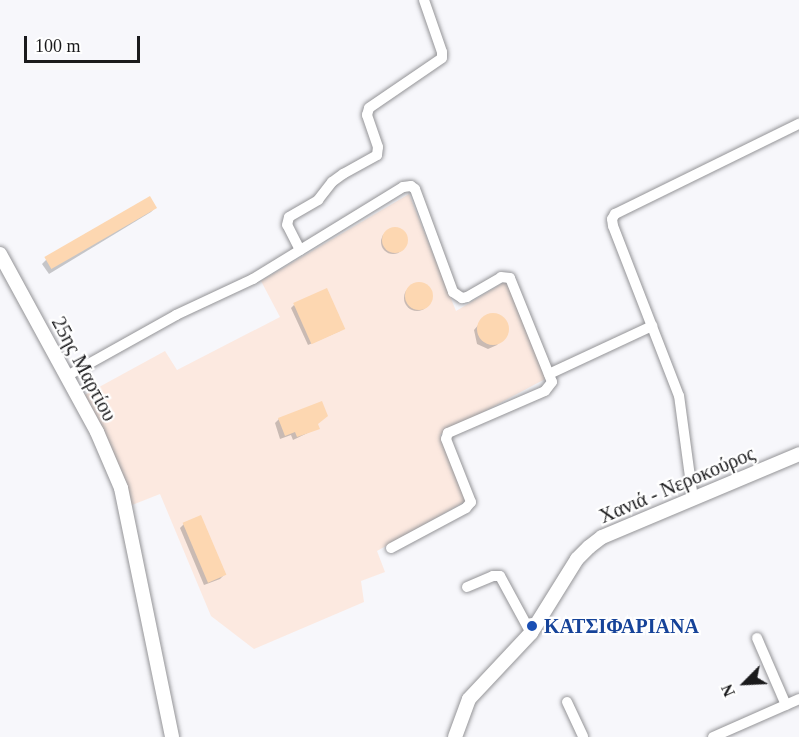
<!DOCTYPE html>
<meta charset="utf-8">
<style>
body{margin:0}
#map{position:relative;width:799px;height:737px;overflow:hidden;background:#f7f7fb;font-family:Georgia,serif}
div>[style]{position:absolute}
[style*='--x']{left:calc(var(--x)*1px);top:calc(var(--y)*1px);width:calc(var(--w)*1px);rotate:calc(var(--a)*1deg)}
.industrial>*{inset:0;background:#fce9e0}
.shadow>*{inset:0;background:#0003}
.round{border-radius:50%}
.building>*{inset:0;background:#fdd7b1;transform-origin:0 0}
.roads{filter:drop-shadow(0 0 2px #949497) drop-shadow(0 0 2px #949497)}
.minor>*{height:10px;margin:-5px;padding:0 5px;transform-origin:5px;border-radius:5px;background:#fff}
.major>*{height:14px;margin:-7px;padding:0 7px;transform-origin:7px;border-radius:7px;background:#fff}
.dots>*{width:16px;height:16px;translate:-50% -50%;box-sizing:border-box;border:3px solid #fff;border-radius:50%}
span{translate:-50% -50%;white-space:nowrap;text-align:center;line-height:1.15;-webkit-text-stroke:4.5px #fff;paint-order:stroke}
.street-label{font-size:20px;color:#1a1a1c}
.transit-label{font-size:20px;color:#164399;font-weight:700}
.left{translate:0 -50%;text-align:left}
.north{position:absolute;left:715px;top:653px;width:60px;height:60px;-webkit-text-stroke:4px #fff;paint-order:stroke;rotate:246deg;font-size:16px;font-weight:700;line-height:24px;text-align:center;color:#1a1a1c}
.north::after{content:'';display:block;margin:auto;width:21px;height:27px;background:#1a1a1c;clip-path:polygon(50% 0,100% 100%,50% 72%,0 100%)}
.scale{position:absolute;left:24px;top:36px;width:116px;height:27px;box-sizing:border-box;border:3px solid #1a1a1c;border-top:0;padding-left:8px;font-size:18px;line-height:21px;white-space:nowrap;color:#1a1a1c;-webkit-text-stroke:4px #fff;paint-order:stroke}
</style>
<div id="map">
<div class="industrial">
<i style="clip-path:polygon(409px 194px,456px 311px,508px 280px,547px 378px,440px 435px,466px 501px,377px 551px,385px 572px,361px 581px,364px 602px,254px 649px,211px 616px,160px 494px,127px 507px,79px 398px,165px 351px,177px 370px,280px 317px,261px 281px)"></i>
</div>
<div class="shadow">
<i style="clip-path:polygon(149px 198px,155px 208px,151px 212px,49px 274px,42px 264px,46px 260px)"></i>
<i class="round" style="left:381px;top:230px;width:24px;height:24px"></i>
<i class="round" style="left:404px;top:285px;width:26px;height:26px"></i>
<i style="clip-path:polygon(294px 305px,340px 331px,308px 345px,291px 308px)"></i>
<i style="clip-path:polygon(495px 315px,504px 320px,507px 332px,497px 345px,488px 349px,477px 344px,474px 330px,485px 317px)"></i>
<i style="clip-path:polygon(279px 419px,316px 424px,318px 428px,293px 440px,291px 435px,280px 439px,275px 423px)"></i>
<i style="clip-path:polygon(184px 524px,224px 575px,220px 579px,204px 585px,180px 528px)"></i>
</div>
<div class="building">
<i style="left:150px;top:196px;width:14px;height:122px;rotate:60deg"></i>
<i class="round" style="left:382px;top:227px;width:26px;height:26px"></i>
<i class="round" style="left:405px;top:282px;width:28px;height:28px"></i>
<i style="left:327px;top:288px;width:45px;height:37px;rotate:66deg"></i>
<i class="round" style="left:477px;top:313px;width:32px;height:32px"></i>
<i style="clip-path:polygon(322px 401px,328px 416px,318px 424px,320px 429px,297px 437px,295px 432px,285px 436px,278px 418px)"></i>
<i style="left:201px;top:515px;width:65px;height:20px;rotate:67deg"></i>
</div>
<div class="roads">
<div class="minor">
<i style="--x:300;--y:250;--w:28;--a:-117"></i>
<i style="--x:287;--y:225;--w:8;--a:-76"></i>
<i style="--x:289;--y:217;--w:34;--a:-30"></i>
<i style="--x:318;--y:200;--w:23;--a:-52"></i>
<i style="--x:332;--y:182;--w:14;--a:-36"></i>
<i style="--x:343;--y:174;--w:39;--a:-29"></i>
<i style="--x:377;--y:155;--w:8;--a:-83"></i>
<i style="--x:378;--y:147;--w:34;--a:-109"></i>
<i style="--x:367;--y:115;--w:7;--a:-74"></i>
<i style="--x:369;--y:108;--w:88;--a:-34.4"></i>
<i style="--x:442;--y:58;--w:6;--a:-90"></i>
<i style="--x:442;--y:52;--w:55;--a:-109.1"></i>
<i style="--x:549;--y:374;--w:114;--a:-25"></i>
<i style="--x:67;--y:376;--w:125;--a:-29.2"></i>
<i style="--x:176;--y:315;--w:85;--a:-25.1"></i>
<i style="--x:253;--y:279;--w:176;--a:-31.5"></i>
<i style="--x:403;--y:187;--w:8;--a:-7"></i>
<i style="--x:411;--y:186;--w:5;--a:37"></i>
<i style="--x:415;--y:189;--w:110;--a:69.7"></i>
<i style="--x:453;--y:292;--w:11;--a:34"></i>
<i style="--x:462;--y:298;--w:5;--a:-11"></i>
<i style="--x:467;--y:297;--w:39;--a:-30"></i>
<i style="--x:501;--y:277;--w:9;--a:6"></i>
<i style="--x:510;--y:278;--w:112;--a:68"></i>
<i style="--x:552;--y:382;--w:11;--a:128"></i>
<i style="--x:545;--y:391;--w:106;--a:156.6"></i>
<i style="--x:448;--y:433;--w:6;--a:108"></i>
<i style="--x:446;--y:439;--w:68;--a:68.4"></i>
<i style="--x:471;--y:502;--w:8;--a:130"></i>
<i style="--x:466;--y:508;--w:85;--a:151.9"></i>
<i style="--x:693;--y:499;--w:104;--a:-97.7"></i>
<i style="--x:679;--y:396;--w:182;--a:-111.2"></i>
<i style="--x:613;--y:226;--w:7;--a:-98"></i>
<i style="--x:612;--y:219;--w:6;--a:-59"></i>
<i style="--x:615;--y:214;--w:205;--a:-26.1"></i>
<i style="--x:467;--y:587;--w:28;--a:-23"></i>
<i style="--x:493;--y:576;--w:7;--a:0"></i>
<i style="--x:500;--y:576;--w:65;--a:61.5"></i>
<i style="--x:757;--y:638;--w:73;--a:66.6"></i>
<i style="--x:567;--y:702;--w:38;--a:65"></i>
<i style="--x:713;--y:737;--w:94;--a:-23.8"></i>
</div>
<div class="major">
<i style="--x:0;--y:254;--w:203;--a:61.4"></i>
<i style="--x:97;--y:432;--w:61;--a:66.8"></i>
<i style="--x:121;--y:488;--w:254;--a:78.4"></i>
<i style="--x:455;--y:737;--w:40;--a:-69.8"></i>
<i style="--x:469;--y:699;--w:91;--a:-46.8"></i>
<i style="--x:531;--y:633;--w:87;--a:-58.1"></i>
<i style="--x:577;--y:559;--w:17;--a:-45"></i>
<i style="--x:589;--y:547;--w:16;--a:-38"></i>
<i style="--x:602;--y:537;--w:214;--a:-22.8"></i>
</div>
</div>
<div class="dots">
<i style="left:532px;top:626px;background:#1a4fb4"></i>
</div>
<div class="street-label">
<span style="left:84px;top:369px;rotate:62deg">25ης Μαρτίου</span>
<span style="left:677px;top:485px;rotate:-23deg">Χανιά - Νεροκούρος</span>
</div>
<div class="transit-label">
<span class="left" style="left:544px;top:626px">ΚΑΤΣΙΦΑΡΙΑΝΑ</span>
</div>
<div class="north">N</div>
<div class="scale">100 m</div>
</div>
